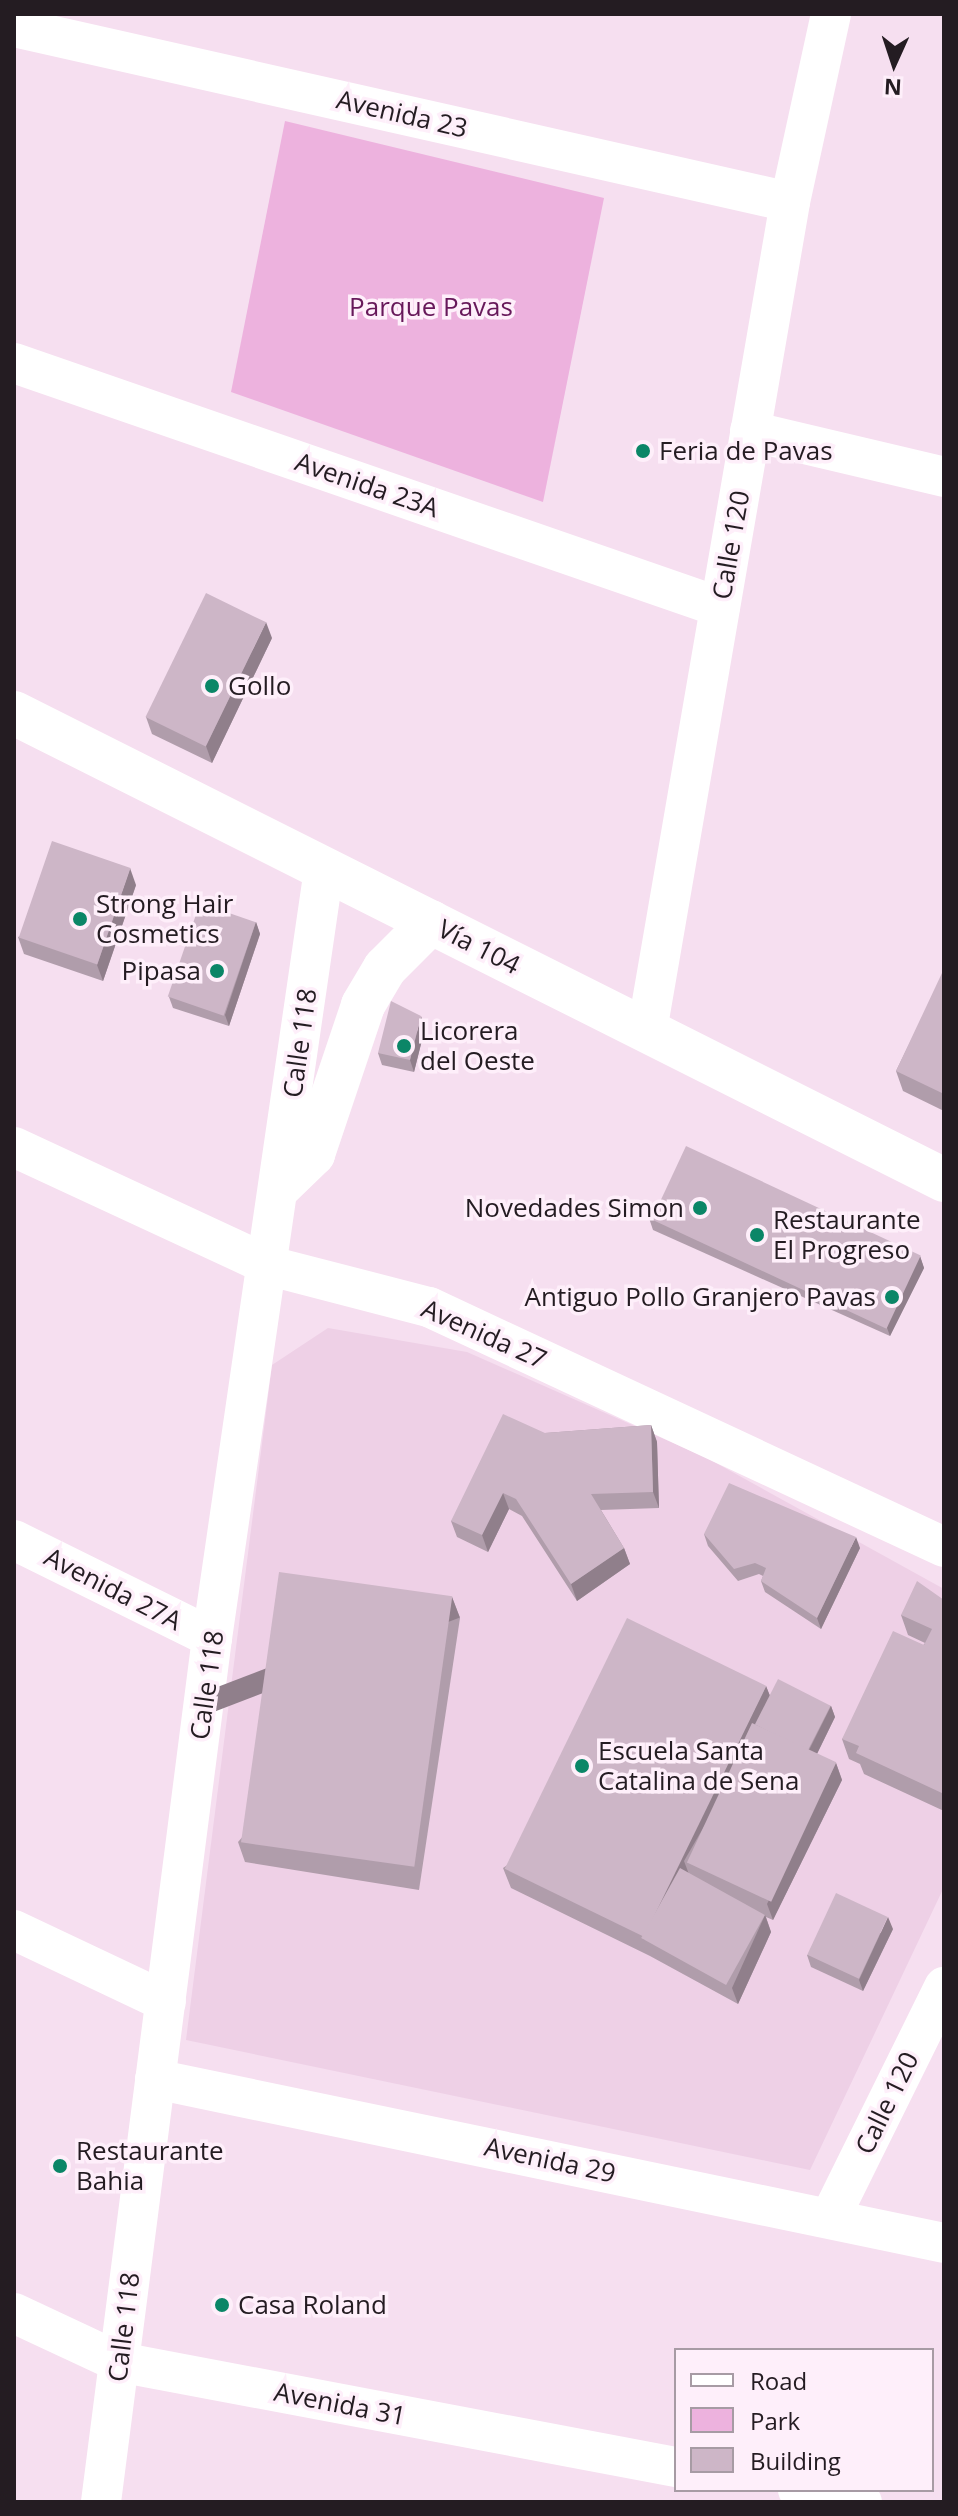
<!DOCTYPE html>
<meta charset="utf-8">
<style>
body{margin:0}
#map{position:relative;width:958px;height:2516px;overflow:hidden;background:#f6dff0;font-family:"Open Sans",sans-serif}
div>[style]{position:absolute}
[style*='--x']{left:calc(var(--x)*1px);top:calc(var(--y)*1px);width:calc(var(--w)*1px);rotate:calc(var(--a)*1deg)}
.built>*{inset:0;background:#eed0e6}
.green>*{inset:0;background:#edb2de}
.minor>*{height:40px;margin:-20px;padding:0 20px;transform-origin:20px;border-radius:20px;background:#fff}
.major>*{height:44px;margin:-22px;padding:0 22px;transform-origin:22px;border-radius:22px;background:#fff}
.wall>*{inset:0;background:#b09dab}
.shaded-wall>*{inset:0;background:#907f8b;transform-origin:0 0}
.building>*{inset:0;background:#cdb6c7;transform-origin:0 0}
.dots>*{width:22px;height:22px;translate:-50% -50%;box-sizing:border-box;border:4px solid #feeffa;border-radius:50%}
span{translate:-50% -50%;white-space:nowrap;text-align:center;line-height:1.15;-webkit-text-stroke:7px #feeffa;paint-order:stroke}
.street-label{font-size:26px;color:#241c22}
.park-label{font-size:26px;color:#67185a}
.poi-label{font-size:26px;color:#241c22}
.left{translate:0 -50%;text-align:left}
.right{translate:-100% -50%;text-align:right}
.frame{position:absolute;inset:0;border:16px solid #241c22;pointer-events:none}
.legend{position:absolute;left:674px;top:2348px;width:260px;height:144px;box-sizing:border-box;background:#feeffa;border:2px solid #a79ba4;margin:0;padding:10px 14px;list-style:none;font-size:24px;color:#241c22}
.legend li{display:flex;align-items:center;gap:16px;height:40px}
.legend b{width:40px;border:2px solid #a79ba4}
.north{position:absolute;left:854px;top:24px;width:80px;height:80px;-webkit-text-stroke:6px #feeffa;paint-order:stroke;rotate:183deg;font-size:22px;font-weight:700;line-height:32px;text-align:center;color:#241c22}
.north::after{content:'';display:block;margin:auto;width:28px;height:36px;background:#241c22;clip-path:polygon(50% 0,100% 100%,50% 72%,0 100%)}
</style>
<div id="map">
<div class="built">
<i style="clip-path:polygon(328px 1328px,467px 1352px,707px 1458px,944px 1589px,944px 1887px,810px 2170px,186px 2040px,272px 1365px)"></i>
</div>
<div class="green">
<i style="clip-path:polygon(285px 121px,604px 198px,543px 502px,231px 392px)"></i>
</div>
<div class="minor">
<i style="--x:14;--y:27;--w:795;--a:12.71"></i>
<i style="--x:14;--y:363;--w:747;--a:19.07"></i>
<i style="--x:750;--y:431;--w:199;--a:13.3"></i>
<i style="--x:647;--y:1031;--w:841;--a:-80.21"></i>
<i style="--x:790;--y:202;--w:192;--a:-77.7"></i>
<i style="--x:14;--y:1147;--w:282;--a:24.9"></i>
<i style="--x:270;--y:1266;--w:164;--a:14.5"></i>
<i style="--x:429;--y:1307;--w:568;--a:24.99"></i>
<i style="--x:14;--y:1540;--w:221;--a:26.3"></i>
<i style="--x:14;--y:1930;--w:168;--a:25.3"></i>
<i style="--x:155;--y:2079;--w:806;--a:11.74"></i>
<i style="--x:830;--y:2218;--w:258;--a:-63.7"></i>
<i style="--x:14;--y:2313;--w:116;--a:25"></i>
<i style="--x:119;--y:2362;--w:567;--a:10.68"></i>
<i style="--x:798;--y:2490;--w:65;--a:10.6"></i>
<i style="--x:101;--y:2502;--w:871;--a:-82.68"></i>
<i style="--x:212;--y:1638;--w:777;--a:-81.71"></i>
</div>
<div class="major">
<i style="--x:14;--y:713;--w:1041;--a:26.66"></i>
<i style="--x:281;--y:1185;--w:45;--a:-44.1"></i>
<i style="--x:313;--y:1154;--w:157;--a:-71.4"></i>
<i style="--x:363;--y:1005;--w:43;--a:-59.3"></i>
<i style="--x:385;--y:968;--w:65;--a:-45"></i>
</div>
<div class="wall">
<i style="clip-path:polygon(272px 638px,212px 763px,152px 734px,146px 717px)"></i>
<i style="clip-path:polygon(136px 885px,103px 981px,24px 954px,18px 937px)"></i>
<i style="clip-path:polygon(256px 922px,260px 934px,229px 1026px,173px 1008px,169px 997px)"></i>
<i style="clip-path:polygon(944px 973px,944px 1111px,903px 1091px,896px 1071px)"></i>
<i style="clip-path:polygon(425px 1028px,414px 1072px,382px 1065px,378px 1053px)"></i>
<i style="clip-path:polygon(649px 1218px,920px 1256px,924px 1268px,890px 1336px,653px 1230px)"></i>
<i style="clip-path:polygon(651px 1425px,657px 1442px,659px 1508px,601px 1510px,624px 1548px,630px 1564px,577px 1601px,522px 1516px,509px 1509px,488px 1552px,457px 1537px,451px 1521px,545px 1433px)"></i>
<i style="clip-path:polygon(704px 1534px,860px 1548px,821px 1629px,765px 1592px,761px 1581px,763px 1576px,759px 1574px,738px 1581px,708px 1546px)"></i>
<i style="clip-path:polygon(452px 1597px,460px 1618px,419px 1890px,245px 1862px,238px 1842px)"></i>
<i style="clip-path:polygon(944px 1600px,944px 1811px,864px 1774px,860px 1764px,849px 1759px,842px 1739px,925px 1643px,908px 1635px,901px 1615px)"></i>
<i style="clip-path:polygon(766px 1686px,770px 1696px,831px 1706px,835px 1717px,817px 1754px,836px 1763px,842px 1780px,773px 1920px,766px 1917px,771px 1932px,738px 2004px,650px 1956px,511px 1888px,503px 1868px)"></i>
<i style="clip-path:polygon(893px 1929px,863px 1991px,811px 1967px,807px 1955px)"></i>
</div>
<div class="shaded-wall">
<i style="clip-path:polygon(266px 622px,272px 638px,212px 763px,206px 746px)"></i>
<i style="clip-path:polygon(130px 868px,136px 885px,103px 981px,97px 965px)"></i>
<i style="clip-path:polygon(256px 922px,260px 934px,229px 1026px,225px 1015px)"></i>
<i style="clip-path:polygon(421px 1016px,425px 1028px,414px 1072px,410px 1060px)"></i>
<i style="clip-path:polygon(920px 1256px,924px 1268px,890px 1336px,886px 1325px)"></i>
<i style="clip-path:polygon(651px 1425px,657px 1442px,659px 1508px,653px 1492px)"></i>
<i style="clip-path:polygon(503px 1493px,509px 1509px,488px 1552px,482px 1535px)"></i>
<i style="clip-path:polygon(856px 1537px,860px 1548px,821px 1629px,817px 1618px)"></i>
<i style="clip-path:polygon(624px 1548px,630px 1564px,577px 1601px,571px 1584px)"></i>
<i style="left:452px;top:1597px;width:22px;height:275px;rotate:69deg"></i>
<i style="clip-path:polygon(766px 1686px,774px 1706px,684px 1861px,690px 1877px,644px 1940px,643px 1936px)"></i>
<i style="clip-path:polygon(831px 1706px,835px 1717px,811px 1766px,807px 1754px)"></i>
<i style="clip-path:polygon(836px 1763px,842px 1780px,773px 1920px,767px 1904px)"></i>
<i style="clip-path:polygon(765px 1915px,771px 1932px,738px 2004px,732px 1988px)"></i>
<i style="clip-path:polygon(888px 1917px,893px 1929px,863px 1991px,859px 1980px)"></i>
</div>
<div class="building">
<i style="left:206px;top:593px;width:67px;height:138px;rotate:26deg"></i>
<i style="left:52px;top:841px;width:83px;height:102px;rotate:19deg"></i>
<i style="left:200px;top:903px;width:59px;height:99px;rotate:19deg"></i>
<i style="clip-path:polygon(942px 973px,944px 973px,944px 1094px,896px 1071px)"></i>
<i style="clip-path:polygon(391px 1001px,421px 1016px,410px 1060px,378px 1053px)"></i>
<i style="left:686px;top:1146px;width:259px;height:81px;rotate:25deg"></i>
<i style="clip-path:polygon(503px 1414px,545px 1433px,651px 1425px,653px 1492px,591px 1494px,624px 1548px,571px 1584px,516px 1499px,503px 1493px,482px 1535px,451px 1521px)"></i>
<i style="clip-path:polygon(729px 1483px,856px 1537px,817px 1618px,761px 1581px,766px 1568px,755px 1563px,734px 1569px,704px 1534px)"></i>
<i style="left:279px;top:1572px;width:175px;height:273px;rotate:8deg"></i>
<i style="clip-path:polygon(917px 1581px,944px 1600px,944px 1794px,856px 1753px,859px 1746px,842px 1739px,893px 1631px,924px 1645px,932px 1629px,901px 1615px)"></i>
<i style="left:627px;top:1618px;width:155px;height:279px;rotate:26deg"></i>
<i style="left:778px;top:1679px;width:59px;height:51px;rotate:27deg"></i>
<i style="left:752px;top:1723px;width:93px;height:154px;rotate:25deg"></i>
<i style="left:680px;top:1868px;width:97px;height:80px;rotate:29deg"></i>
<i style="left:836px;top:1893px;width:57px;height:68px;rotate:25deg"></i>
</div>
<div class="dots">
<i style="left:643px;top:451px;background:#0b8667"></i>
<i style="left:212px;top:686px;background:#0b8667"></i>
<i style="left:80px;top:919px;background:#0b8667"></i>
<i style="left:217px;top:971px;background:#0b8667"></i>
<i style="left:404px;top:1046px;background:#0b8667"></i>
<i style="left:700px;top:1208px;background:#0b8667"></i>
<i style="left:757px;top:1235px;background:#0b8667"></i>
<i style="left:892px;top:1297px;background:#0b8667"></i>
<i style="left:582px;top:1766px;background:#0b8667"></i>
<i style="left:60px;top:2166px;background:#0b8667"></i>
<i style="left:222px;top:2305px;background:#0b8667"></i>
</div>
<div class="street-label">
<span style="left:402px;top:114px;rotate:13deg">Avenida 23</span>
<span style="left:367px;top:485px;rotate:19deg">Avenida 23A</span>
<span style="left:731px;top:545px;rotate:-80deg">Calle 120</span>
<span style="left:479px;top:947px;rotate:27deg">Vía 104</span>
<span style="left:300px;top:1043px;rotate:-82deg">Calle 118</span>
<span style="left:484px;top:1334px;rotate:24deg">Avenida 27</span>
<span style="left:113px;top:1589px;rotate:27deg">Avenida 27A</span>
<span style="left:207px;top:1685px;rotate:-82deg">Calle 118</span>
<span style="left:887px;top:2103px;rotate:-64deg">Calle 120</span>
<span style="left:550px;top:2160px;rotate:12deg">Avenida 29</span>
<span style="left:124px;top:2327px;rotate:-83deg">Calle 118</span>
<span style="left:340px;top:2404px;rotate:11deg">Avenida 31</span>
</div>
<div class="park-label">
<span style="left:431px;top:307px">Parque Pavas</span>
</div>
<div class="poi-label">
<span class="left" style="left:659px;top:451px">Feria de Pavas</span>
<span class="left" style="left:228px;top:686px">Gollo</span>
<span class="left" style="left:96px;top:919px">Strong Hair<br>Cosmetics</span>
<span class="right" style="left:201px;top:971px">Pipasa</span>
<span class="left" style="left:420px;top:1046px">Licorera<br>del Oeste</span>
<span class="right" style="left:684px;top:1208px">Novedades Simon</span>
<span class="left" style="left:773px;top:1235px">Restaurante<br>El Progreso</span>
<span class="right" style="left:876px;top:1297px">Antiguo Pollo Granjero Pavas</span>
<span class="left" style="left:598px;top:1766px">Escuela Santa<br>Catalina de Sena</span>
<span class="left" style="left:76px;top:2166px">Restaurante<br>Bahia</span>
<span class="left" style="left:238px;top:2305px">Casa Roland</span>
</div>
<div class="frame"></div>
<ul class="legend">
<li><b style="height:10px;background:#fff"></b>Road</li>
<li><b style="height:22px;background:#edb2de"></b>Park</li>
<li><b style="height:22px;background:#cdb6c7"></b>Building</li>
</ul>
<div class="north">N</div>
</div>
